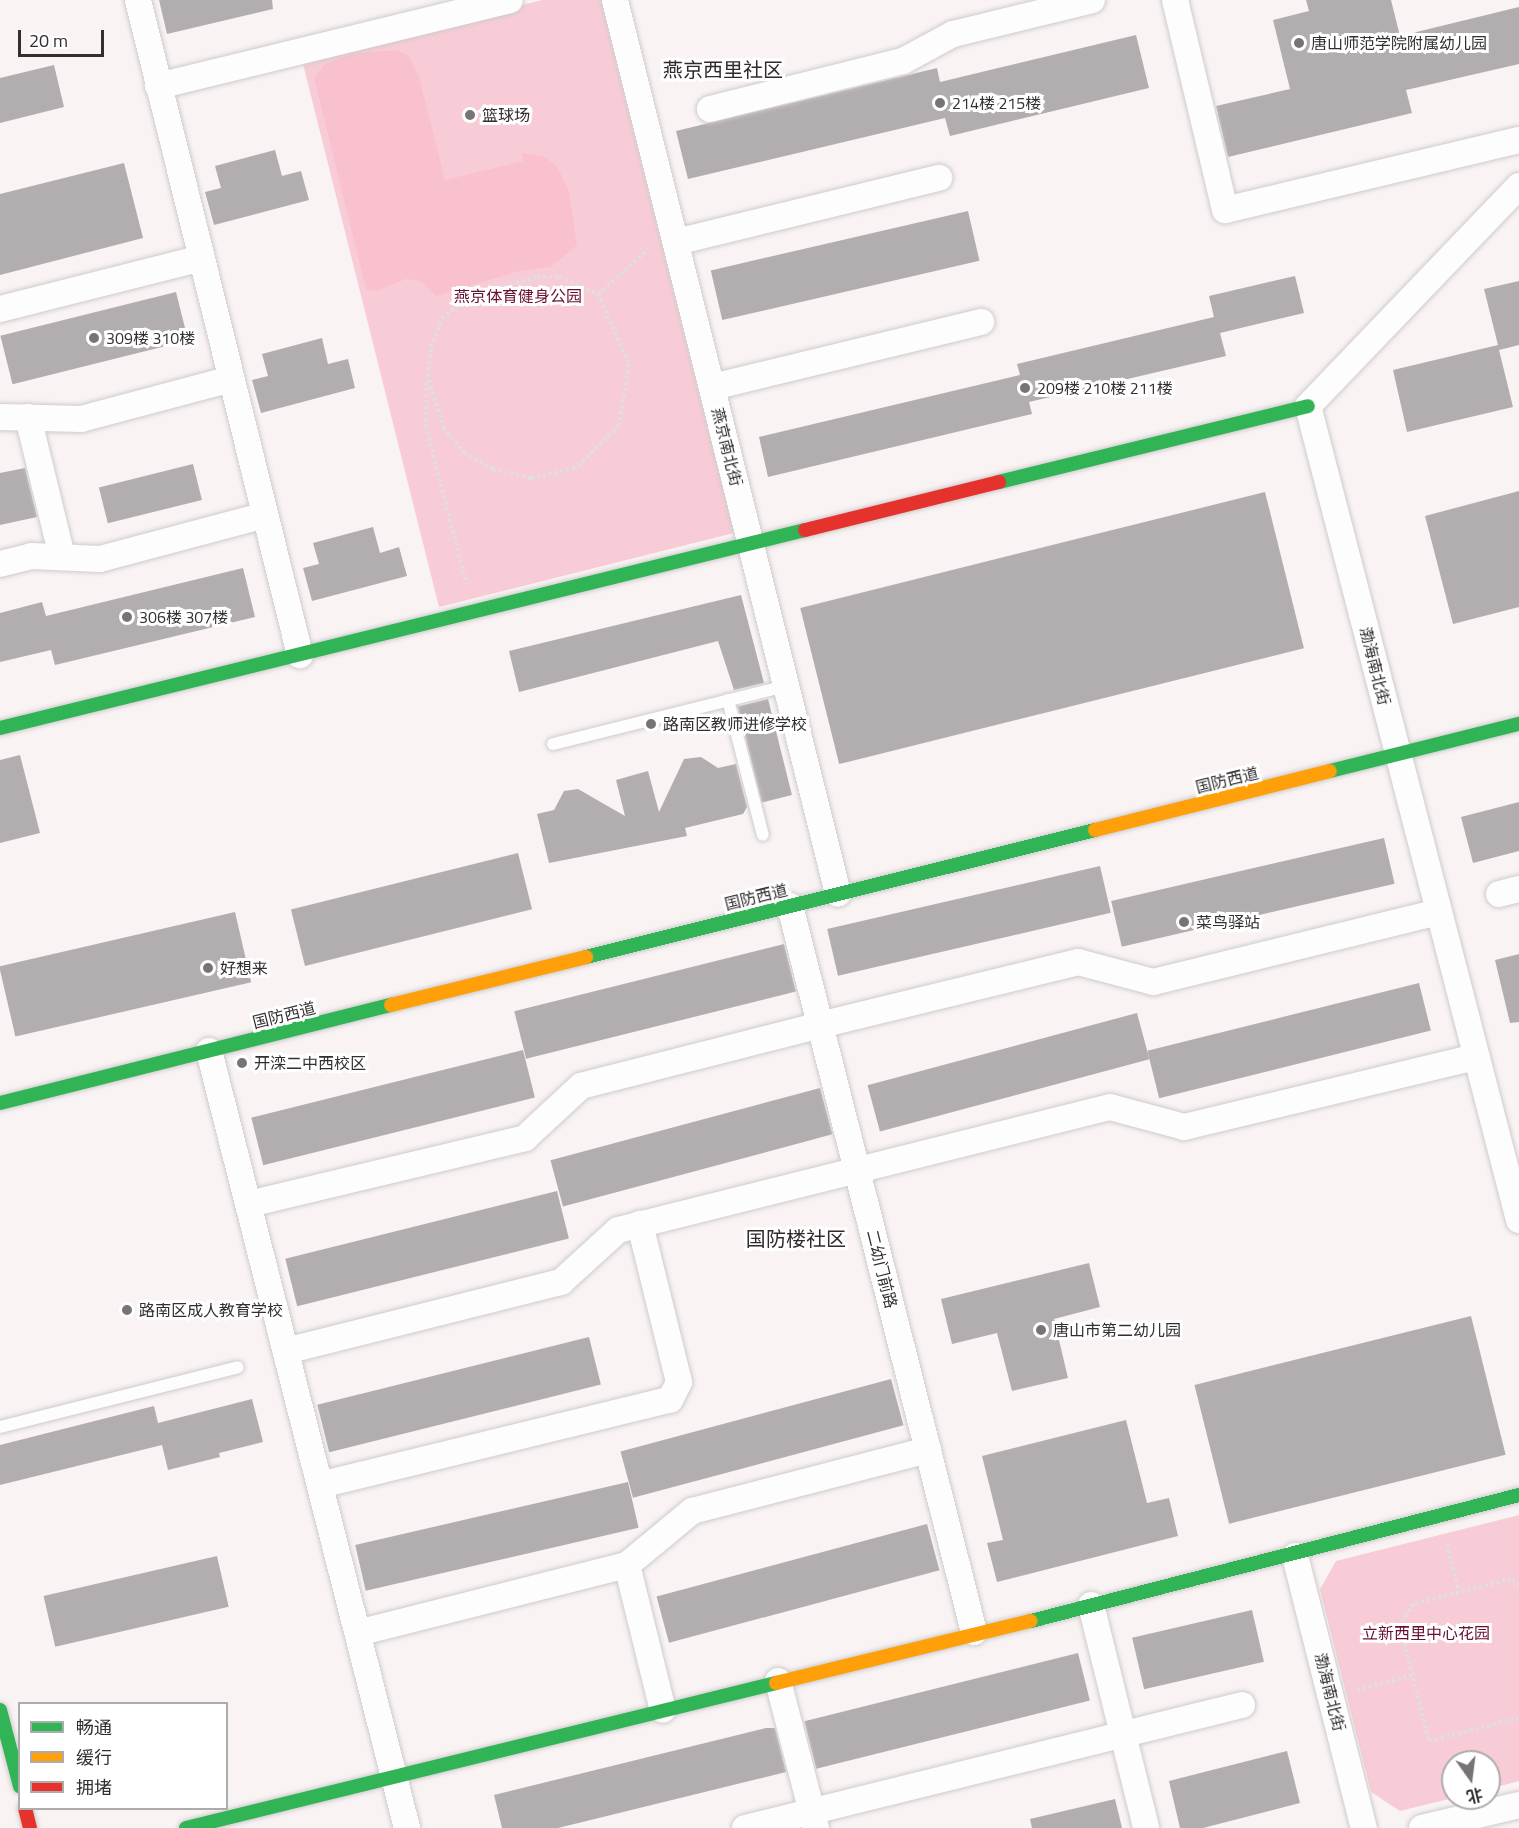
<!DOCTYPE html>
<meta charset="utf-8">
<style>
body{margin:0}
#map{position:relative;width:1519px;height:1828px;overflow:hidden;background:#f9f3f4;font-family:"Titillium Web","Noto Sans SC",sans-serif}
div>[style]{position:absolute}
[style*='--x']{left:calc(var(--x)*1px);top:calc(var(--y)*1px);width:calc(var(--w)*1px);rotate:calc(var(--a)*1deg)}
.green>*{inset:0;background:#f8ccd6}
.forest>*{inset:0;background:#f9c0ce}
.building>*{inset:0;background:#b2aeaf;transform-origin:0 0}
.path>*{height:4px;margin-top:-2px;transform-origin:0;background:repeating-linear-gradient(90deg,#e0dede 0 3px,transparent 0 6px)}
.roads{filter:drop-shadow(0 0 2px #cfcbcc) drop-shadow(0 0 2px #cfcbcc)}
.lane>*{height:12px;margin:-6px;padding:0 6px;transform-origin:6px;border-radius:6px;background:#fefdfd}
.street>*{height:26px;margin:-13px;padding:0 13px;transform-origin:13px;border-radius:13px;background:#fefdfd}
.fast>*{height:14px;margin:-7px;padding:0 7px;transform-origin:7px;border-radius:7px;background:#30b455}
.slow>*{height:14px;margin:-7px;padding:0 7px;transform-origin:7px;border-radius:7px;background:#ff9f0a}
.jam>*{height:14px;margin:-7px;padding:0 7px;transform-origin:7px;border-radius:7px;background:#e5322d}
.dots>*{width:16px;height:16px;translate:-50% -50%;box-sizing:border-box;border:3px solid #fff;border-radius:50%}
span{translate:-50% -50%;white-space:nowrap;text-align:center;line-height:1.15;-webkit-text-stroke:6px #fff;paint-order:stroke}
.poi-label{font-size:16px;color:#332f30}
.left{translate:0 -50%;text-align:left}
.park-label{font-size:16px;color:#671131}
.street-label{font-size:16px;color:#332f30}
.quarter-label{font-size:20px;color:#31292b}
.legend{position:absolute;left:18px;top:1702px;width:210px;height:108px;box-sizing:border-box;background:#fff;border:2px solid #adacac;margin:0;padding:8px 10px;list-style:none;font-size:18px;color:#332f30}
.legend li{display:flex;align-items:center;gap:12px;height:30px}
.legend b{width:30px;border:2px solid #adacac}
.north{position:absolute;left:1441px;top:1750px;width:60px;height:60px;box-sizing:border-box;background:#fff;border:2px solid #adacac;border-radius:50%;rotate:166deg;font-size:16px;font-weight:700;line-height:24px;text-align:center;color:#332f30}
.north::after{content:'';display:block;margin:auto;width:21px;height:27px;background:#787475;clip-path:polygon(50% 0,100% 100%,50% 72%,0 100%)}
.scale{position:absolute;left:18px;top:30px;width:86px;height:27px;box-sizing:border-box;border:3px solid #332f30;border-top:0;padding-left:8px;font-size:18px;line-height:21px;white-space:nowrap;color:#332f30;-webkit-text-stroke:4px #fff;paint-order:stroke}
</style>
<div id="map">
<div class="green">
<i style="clip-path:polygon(542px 0,601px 0,734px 533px,439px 607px,302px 60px)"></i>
<i style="clip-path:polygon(1519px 1515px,1519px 1781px,1489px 1789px,1489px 1762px,1453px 1762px,1453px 1798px,1400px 1811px,1371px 1792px,1320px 1589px,1336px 1561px)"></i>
</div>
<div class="forest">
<i style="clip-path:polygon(397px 50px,409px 56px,419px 77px,445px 180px,523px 161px,522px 153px,543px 156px,557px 166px,569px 192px,577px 245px,551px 267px,519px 271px,436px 296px,421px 281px,406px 279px,376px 291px,366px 289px,314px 78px,325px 64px,352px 54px)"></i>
</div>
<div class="building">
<i style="clip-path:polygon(159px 0,272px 0,273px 9px,167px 34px)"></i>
<i style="clip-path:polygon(1306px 0,1391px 0,1400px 36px,1519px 7px,1519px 64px,1406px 90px,1412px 113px,1228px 157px,1216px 106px,1290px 89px,1273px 20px,1309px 11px)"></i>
<i style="clip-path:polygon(1136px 35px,1149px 88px,950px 136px,945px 118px,688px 179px,676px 131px,937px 68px,940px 82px)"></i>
<i style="clip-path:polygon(54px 65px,64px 107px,0 123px,0 78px)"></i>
<i style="clip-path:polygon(275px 150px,282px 176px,301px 171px,309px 200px,214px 225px,205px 192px,221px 188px,215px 166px)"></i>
<i style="clip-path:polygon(124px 163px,143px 238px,0 275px,0 194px)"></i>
<i style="left:968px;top:211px;width:51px;height:264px;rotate:77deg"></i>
<i style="clip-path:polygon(1295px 276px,1304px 313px,1220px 333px,1226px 356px,1029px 402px,1032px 414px,768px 477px,759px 437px,1020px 375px,1017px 364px,1214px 317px,1209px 296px)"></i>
<i style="clip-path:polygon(1519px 281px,1519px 345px,1499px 350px,1513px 407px,1407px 432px,1393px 370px,1498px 345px,1484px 289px)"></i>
<i style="left:176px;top:292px;width:50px;height:181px;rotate:76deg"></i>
<i style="clip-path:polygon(322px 338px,328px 364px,348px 359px,355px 388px,261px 413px,252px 380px,268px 376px,262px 354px)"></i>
<i style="left:193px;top:464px;width:37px;height:97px;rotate:76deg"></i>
<i style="clip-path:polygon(25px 468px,37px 517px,0 525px,0 473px)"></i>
<i style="clip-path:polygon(1519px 491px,1519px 607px,1453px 624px,1425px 516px)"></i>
<i style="left:1265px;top:492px;width:161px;height:479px;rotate:76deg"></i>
<i style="clip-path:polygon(373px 527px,380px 553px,399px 547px,407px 576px,312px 601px,303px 568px,319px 564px,313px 543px)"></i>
<i style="clip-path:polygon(243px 568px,255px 617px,55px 665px,51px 650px,0 662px,0 613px,42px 602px,46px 616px)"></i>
<i style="clip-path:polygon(741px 595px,764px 683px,734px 690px,718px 641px,519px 692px,509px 651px)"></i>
<i style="left:768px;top:699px;width:99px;height:31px;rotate:76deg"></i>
<i style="clip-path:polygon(20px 755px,40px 833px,0 843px,0 760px)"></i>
<i style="clip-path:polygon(701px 757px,718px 768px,736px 764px,747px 807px,743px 814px,685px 828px,687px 836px,549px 863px,537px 814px,554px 810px,564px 791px,578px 789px,625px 816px,616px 780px,648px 771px,659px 812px,684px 759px)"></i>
<i style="clip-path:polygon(1519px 802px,1519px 851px,1473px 863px,1461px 817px)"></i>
<i style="left:1384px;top:838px;width:47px;height:280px;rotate:77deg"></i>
<i style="left:518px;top:853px;width:58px;height:234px;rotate:76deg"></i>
<i style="left:1100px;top:866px;width:48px;height:280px;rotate:77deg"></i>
<i style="left:235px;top:912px;width:72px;height:242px;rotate:77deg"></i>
<i style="left:784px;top:944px;width:49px;height:278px;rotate:76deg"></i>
<i style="clip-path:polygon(1519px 954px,1519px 1022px,1510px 1023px,1495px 960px)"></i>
<i style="left:1419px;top:983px;width:49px;height:280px;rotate:76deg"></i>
<i style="left:1137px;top:1013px;width:48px;height:279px;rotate:75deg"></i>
<i style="left:523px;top:1050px;width:49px;height:280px;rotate:76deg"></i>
<i style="left:820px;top:1088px;width:48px;height:279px;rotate:75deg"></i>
<i style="left:557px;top:1191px;width:49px;height:280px;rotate:76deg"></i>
<i style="clip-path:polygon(1089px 1263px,1100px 1307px,1054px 1319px,1068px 1378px,1012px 1391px,997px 1333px,952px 1344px,941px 1299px)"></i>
<i style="left:1471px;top:1316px;width:143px;height:285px;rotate:76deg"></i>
<i style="left:589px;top:1337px;width:49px;height:280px;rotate:76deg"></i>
<i style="left:891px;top:1379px;width:48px;height:280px;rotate:75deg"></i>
<i style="clip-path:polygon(252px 1399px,263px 1442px,219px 1453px,220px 1457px,168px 1470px,162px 1445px,0 1485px,0 1445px,154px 1406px,158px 1423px)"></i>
<i style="clip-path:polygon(1126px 1420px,1147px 1503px,1169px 1498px,1178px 1536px,997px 1582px,987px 1543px,1003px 1540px,982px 1456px)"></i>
<i style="left:628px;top:1482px;width:47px;height:280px;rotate:77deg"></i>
<i style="left:927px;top:1524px;width:48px;height:280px;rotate:75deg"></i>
<i style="left:217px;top:1556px;width:52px;height:178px;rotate:77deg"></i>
<i style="left:1252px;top:1610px;width:53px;height:123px;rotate:77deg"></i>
<i style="left:1078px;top:1653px;width:49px;height:282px;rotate:76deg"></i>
<i style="clip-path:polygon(766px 1728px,775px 1728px,786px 1772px,558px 1828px,502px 1828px,494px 1795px)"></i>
<i style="clip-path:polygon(1287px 1751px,1300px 1803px,1203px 1828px,1180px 1828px,1169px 1781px)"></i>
<i style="clip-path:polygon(1115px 1799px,1122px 1828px,1032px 1828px,1030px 1819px)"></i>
</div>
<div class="path">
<i style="--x:537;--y:277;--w:22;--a:0"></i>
<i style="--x:559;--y:277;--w:43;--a:23.6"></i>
<i style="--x:598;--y:294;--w:77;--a:66.1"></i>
<i style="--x:629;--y:364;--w:63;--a:99.2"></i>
<i style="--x:619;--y:426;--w:61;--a:136.3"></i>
<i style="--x:575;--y:468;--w:45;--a:167.2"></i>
<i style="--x:531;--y:478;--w:39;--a:-167"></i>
<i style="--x:493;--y:469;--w:32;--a:-150"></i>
<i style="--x:465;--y:453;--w:32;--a:-131"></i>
<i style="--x:444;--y:429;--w:55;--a:-106.8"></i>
<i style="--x:428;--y:376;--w:29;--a:-84"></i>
<i style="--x:431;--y:347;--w:31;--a:-69"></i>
<i style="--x:442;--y:318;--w:36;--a:-38"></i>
<i style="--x:470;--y:296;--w:70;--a:-15.8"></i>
<i style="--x:598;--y:294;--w:68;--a:-41.4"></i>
<i style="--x:427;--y:382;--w:44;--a:91.3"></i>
<i style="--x:426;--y:426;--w:162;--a:75.7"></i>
<i style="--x:1447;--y:1544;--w:49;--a:76"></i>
<i style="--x:1519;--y:1585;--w:10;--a:-143"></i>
<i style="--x:1511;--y:1579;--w:101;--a:165.7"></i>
<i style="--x:1413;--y:1604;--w:26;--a:121"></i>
<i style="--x:1400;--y:1626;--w:119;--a:75.8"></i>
<i style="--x:1429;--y:1741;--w:93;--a:-14.3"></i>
<i style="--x:1357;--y:1690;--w:59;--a:-14.7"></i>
</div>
<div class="roads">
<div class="lane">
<i style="--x:728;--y:700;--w:139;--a:75.5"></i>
<i style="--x:553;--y:744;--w:240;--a:-14"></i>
<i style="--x:0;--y:1427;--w:245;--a:-14.1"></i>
</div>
<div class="street">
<i style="--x:138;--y:0;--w:675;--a:76.11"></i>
<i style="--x:615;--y:0;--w:921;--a:75.99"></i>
<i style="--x:1175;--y:0;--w:216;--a:76.6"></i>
<i style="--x:1225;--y:210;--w:302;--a:-13.4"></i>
<i style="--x:158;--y:86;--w:362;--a:-13.7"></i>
<i style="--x:710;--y:109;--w:199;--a:-14"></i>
<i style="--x:903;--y:61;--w:57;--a:-28.4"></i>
<i style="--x:953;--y:34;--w:143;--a:-13.7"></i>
<i style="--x:1519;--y:186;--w:305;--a:133.8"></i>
<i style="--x:1308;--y:406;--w:841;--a:75.47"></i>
<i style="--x:676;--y:242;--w:271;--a:-13.7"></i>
<i style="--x:0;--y:309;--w:207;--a:-14.2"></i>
<i style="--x:712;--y:387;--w:277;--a:-13.6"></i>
<i style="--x:0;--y:417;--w:81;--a:1.4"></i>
<i style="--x:81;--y:419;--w:155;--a:-14.9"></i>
<i style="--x:28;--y:417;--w:144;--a:76.3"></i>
<i style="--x:0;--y:564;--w:32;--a:-14"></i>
<i style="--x:31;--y:556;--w:69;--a:2.5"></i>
<i style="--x:100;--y:559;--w:171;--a:-14.9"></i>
<i style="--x:1499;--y:894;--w:21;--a:-14"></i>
<i style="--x:790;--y:906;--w:749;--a:75.78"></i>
<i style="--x:209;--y:1051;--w:802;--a:75.7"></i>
<i style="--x:249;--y:1204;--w:284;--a:-13.4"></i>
<i style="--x:525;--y:1138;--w:76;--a:-42.9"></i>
<i style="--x:581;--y:1086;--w:247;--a:-14.3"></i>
<i style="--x:820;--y:1025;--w:266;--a:-13.7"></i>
<i style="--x:1078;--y:962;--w:78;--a:14.9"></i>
<i style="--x:1153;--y:982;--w:294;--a:-13.8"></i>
<i style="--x:286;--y:1351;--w:284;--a:-14.1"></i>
<i style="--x:561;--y:1282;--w:77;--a:-42.4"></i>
<i style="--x:618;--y:1230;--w:507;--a:-14.04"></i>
<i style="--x:1110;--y:1107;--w:77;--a:15.1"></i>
<i style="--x:1184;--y:1127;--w:300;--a:-13.5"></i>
<i style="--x:320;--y:1485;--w:360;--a:-13.7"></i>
<i style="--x:670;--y:1400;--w:20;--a:-63"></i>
<i style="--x:679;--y:1382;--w:163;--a:-103.9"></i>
<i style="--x:1295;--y:1556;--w:281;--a:75.8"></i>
<i style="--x:627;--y:1565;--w:149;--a:76.1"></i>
<i style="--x:1091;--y:1605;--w:230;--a:76.1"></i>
<i style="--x:358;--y:1633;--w:277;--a:-14.2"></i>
<i style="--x:627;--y:1565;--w:85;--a:-39.7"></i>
<i style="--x:692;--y:1511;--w:244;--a:-14.5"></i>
<i style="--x:778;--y:1681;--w:152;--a:75.5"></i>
<i style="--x:745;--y:1828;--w:512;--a:-13.9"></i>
<i style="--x:1422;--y:1828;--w:100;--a:-13.3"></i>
</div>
<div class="fast">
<i style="--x:999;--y:482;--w:318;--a:-13.8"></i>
<i style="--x:0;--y:728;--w:829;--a:-13.82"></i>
<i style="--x:1330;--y:771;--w:195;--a:-14"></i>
<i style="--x:586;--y:957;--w:525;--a:-14.01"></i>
<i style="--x:0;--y:1103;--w:403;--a:-14.1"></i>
<i style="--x:1031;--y:1621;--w:504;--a:-14.48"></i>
<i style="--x:0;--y:1710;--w:79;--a:75.3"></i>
<i style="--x:186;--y:1828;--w:608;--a:-13.81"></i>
</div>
<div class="slow">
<i style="--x:1095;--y:830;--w:242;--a:-14.1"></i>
<i style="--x:391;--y:1005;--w:201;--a:-13.8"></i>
<i style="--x:776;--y:1683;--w:262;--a:-13.7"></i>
</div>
<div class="jam">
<i style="--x:805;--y:530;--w:200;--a:-13.9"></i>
<i style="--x:25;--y:1808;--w:21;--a:76"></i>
</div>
</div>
<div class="dots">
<i style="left:1299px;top:43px;background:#787475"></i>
<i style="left:940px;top:103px;background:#787475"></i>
<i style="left:470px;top:115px;background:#787475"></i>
<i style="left:94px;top:338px;background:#787475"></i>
<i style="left:1025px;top:388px;background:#787475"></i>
<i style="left:127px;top:617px;background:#787475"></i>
<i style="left:651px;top:724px;background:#787475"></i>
<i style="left:1184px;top:922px;background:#787475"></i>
<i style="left:208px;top:968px;background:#787475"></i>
<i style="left:242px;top:1063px;background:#787475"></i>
<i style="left:127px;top:1310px;background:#787475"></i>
<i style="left:1041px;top:1330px;background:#787475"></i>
</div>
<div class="poi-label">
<span class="left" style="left:1311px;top:43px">唐山师范学院附属幼儿园</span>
<span class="left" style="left:952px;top:103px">214楼 215楼</span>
<span class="left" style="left:482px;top:115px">篮球场</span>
<span class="left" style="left:106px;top:338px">309楼 310楼</span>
<span class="left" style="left:1037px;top:388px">209楼 210楼 211楼</span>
<span class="left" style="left:139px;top:617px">306楼 307楼</span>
<span class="left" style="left:663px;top:724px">路南区教师进修学校</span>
<span class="left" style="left:1196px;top:922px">菜鸟驿站</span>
<span class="left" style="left:220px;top:968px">好想来</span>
<span class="left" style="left:254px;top:1063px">开滦二中西校区</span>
<span class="left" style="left:139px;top:1310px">路南区成人教育学校</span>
<span class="left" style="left:1053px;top:1330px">唐山市第二幼儿园</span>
</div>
<div class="park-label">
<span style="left:518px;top:296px">燕京体育健身公园</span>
<span style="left:1426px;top:1633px">立新西里中心花园</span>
</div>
<div class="street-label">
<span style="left:727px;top:447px;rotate:76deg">燕京南北街</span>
<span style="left:1375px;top:666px;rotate:76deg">渤海南北街</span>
<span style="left:1227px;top:780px;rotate:-14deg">国防西道</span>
<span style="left:756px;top:897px;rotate:-14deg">国防西道</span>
<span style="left:284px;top:1015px;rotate:-14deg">国防西道</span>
<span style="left:882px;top:1269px;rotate:76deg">二幼门前路</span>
<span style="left:1330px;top:1692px;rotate:76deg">渤海南北街</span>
</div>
<div class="quarter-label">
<span style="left:723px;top:69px">燕京西里社区</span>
<span style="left:796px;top:1238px">国防楼社区</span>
</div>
<ul class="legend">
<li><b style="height:8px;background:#30b455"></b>畅通</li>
<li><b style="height:8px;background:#ff9f0a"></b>缓行</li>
<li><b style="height:8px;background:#e5322d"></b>拥堵</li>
</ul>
<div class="north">北</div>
<div class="scale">20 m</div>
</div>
